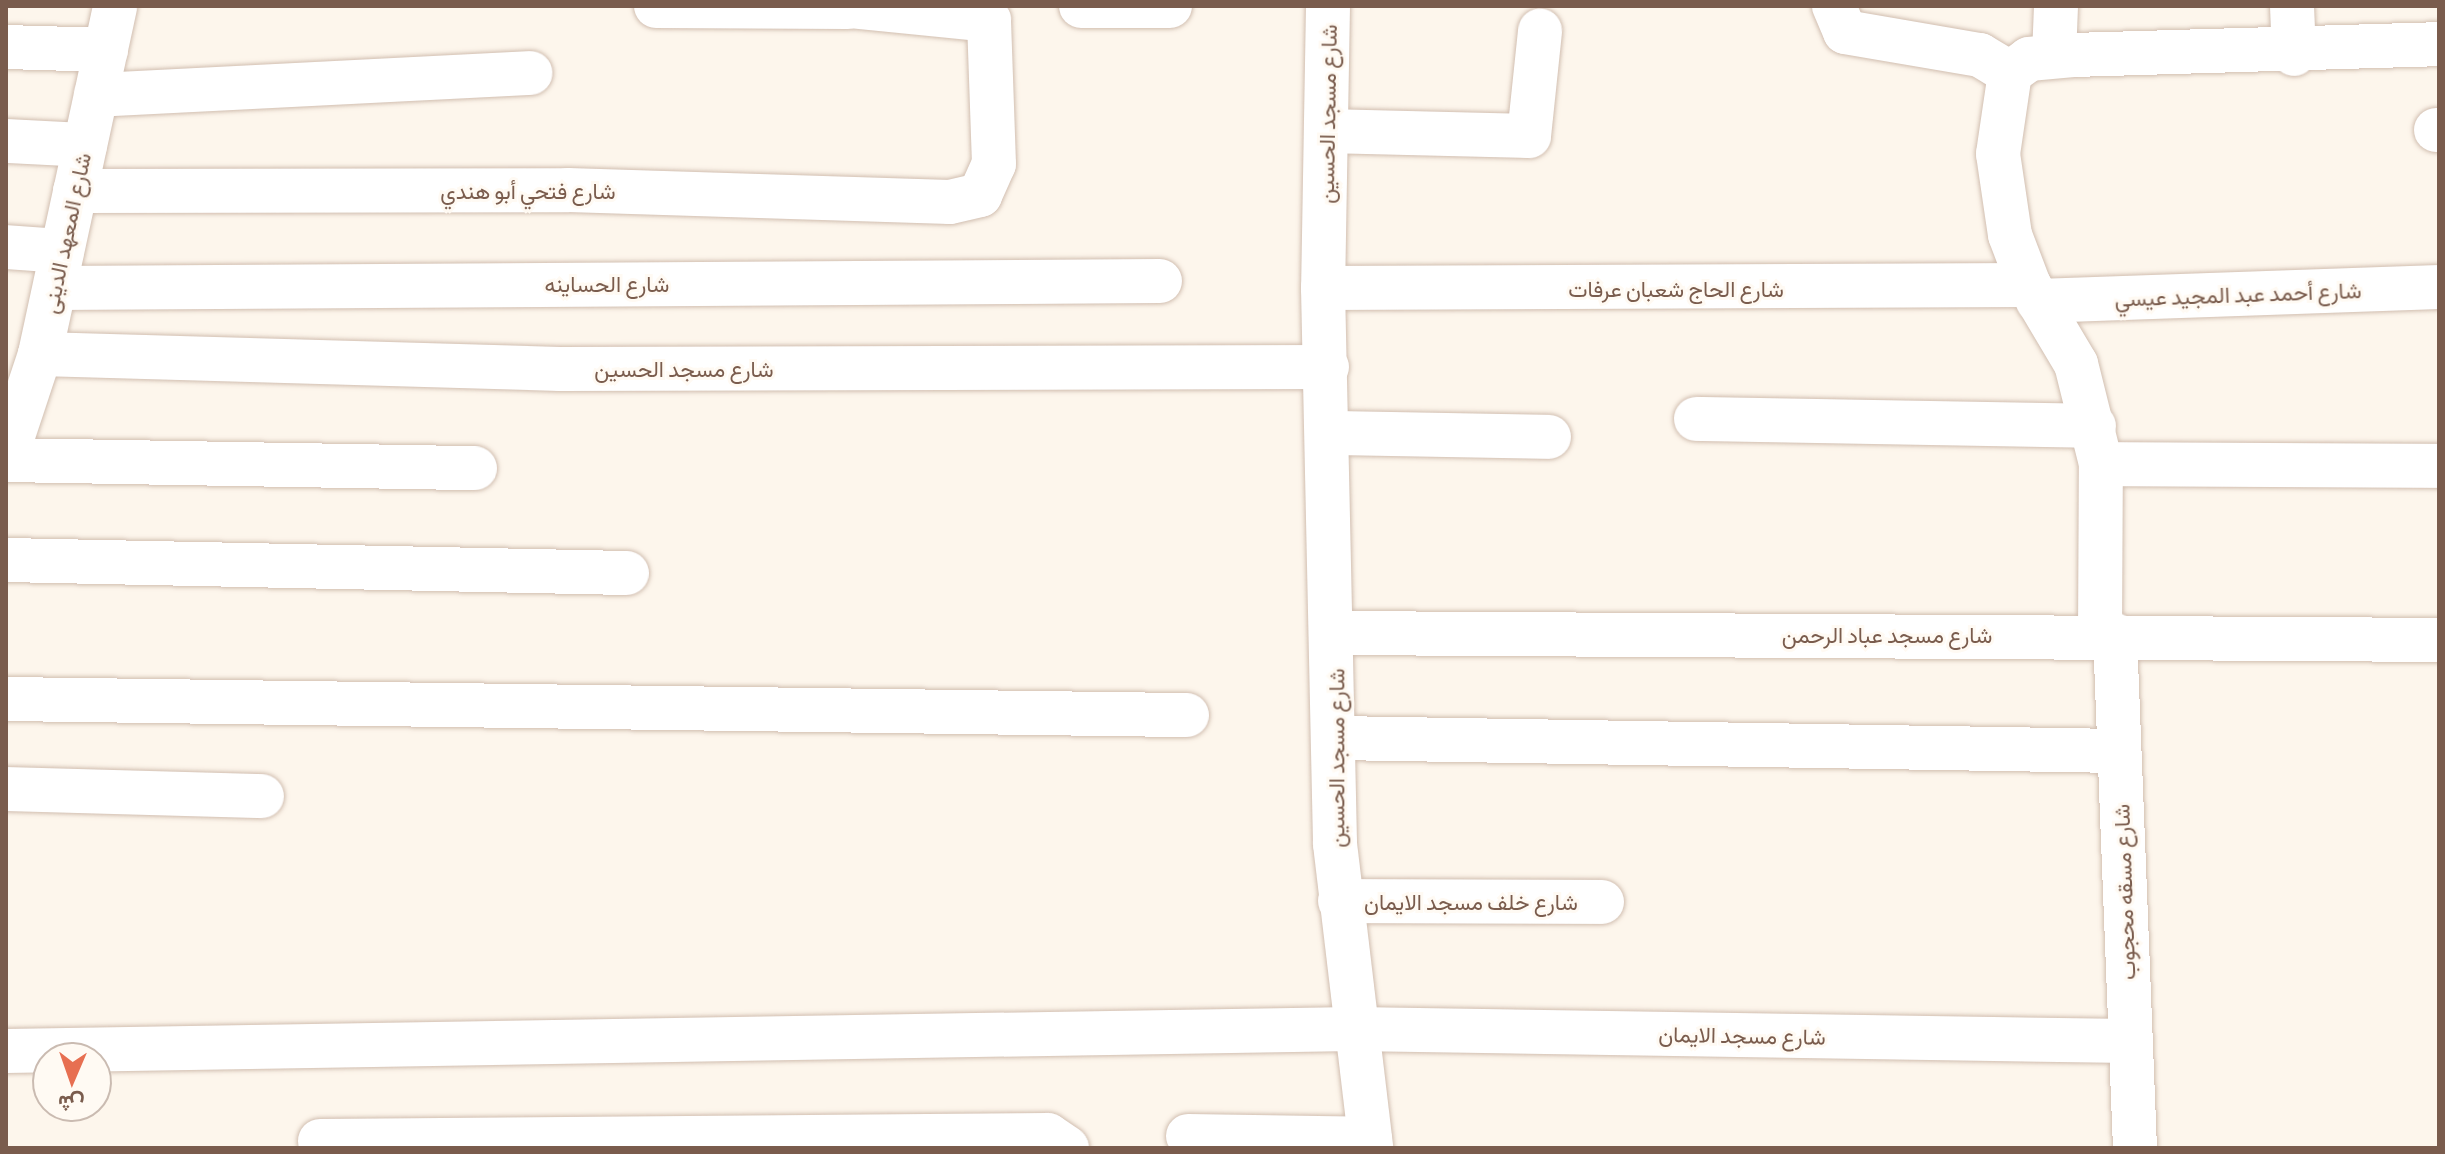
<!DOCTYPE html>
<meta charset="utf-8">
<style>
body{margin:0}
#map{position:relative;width:2445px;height:1154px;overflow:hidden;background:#fdf6ec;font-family:Commissioner,Vazirmatn,sans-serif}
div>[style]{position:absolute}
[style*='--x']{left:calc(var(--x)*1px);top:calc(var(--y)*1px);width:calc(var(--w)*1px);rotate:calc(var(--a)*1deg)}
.roads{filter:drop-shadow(0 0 2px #d1beb0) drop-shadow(0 0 2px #d1beb0)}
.minor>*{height:44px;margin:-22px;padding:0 22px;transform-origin:22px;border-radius:22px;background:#fff}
span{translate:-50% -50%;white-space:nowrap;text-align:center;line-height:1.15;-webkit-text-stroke:6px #fffaf3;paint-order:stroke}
.street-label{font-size:22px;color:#7a5c4d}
.frame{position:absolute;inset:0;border:8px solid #7a5c4d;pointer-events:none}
.north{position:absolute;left:32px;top:1042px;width:80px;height:80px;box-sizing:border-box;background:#fffaf3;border:2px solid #cabbb1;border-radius:50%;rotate:182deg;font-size:22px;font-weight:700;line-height:32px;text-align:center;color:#7a5c4d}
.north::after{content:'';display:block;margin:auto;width:28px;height:36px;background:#e76f51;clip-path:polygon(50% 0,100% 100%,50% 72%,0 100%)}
</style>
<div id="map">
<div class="roads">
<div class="minor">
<i style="--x:656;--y:6;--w:192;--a:0.3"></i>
<i style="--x:1081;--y:6;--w:89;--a:0"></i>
<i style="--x:1328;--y:6;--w:282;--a:91"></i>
<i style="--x:1323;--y:288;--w:556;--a:88.76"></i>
<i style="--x:1335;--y:844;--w:306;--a:83.2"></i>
<i style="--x:1834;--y:6;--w:28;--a:67"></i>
<i style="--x:1845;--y:32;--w:137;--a:9.7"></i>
<i style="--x:1980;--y:55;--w:35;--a:31"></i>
<i style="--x:2292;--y:6;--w:48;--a:87.6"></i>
<i style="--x:6;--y:47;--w:100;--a:1.7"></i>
<i style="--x:2054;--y:56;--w:50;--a:-87.7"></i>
<i style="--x:96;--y:95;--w:435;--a:-2.9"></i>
<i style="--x:2436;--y:130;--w:3;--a:0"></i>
<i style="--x:1327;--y:131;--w:202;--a:1.4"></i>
<i style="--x:1529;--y:136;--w:106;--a:-84"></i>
<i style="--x:6;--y:141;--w:79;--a:2.9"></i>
<i style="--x:75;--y:191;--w:493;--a:-0.1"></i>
<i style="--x:568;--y:190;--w:382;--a:1.8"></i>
<i style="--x:950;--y:202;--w:31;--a:-13"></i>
<i style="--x:980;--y:195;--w:34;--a:-66"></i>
<i style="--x:994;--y:164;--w:144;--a:-92"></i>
<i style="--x:989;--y:20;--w:142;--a:-174.3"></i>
<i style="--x:6;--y:247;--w:56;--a:4.1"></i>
<i style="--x:55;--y:288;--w:1105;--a:-0.36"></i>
<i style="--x:1323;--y:288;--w:706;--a:-0.24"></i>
<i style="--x:2038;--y:301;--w:401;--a:-2"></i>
<i style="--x:40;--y:354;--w:520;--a:1.65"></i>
<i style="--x:560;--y:369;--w:767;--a:-0.15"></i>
<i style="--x:1696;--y:419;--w:398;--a:1"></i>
<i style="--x:1330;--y:433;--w:219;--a:1"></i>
<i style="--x:6;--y:457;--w:108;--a:-71.7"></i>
<i style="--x:40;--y:354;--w:356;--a:-77.8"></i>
<i style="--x:6;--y:460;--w:469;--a:1"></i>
<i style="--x:2101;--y:464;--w:338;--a:0.3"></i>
<i style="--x:6;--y:560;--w:621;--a:1.2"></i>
<i style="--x:1336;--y:633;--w:1103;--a:0.36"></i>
<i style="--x:2100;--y:635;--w:171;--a:-89.7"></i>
<i style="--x:2101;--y:464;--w:103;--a:-104"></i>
<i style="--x:2076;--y:364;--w:92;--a:-120.7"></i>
<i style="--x:2029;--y:285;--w:53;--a:-110.8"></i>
<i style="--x:2010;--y:235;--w:82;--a:-98.4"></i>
<i style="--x:1998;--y:154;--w:82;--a:-81.6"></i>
<i style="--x:2010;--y:73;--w:24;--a:-36"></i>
<i style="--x:2029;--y:59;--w:44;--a:-5.2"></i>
<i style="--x:2073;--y:55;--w:366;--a:-1.7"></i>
<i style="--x:2115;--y:635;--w:513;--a:87.77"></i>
<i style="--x:6;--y:699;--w:1181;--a:0.78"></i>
<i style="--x:1336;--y:738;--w:783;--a:0.95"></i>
<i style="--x:6;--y:789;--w:256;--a:1.6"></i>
<i style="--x:1340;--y:901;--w:262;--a:0.2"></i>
<i style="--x:6;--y:1051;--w:1348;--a:-0.94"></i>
<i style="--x:1354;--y:1029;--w:776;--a:0.89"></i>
<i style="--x:1188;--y:1136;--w:182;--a:0.9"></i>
<i style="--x:320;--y:1141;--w:728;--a:-0.47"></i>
<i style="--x:1048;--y:1135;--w:23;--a:34"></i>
</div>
</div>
<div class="street-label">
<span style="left:1327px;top:114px;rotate:-89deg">شارع مسجد الحسين</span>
<span style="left:528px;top:191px">شارع فتحي أبو هندي</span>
<span style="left:66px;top:233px;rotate:-78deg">شارع المعهد الدينى</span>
<span style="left:607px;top:284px">شارع الحساينه</span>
<span style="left:1676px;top:289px">شارع الحاج شعبان عرفات</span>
<span style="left:2238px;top:294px;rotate:-2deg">شارع أحمد عبد المجيد عيسي</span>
<span style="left:684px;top:369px">شارع مسجد الحسين</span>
<span style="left:1887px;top:635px">شارع مسجد عباد الرحمن</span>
<span style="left:1336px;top:758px;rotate:-90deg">شارع مسجد الحسين</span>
<span style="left:2124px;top:892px;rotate:-92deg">شارع مسقه محجوب</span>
<span style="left:1471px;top:902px">شارع خلف مسجد الايمان</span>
<span style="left:1742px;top:1035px;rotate:1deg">شارع مسجد الايمان</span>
</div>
<div class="frame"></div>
<div class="north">ش</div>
</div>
